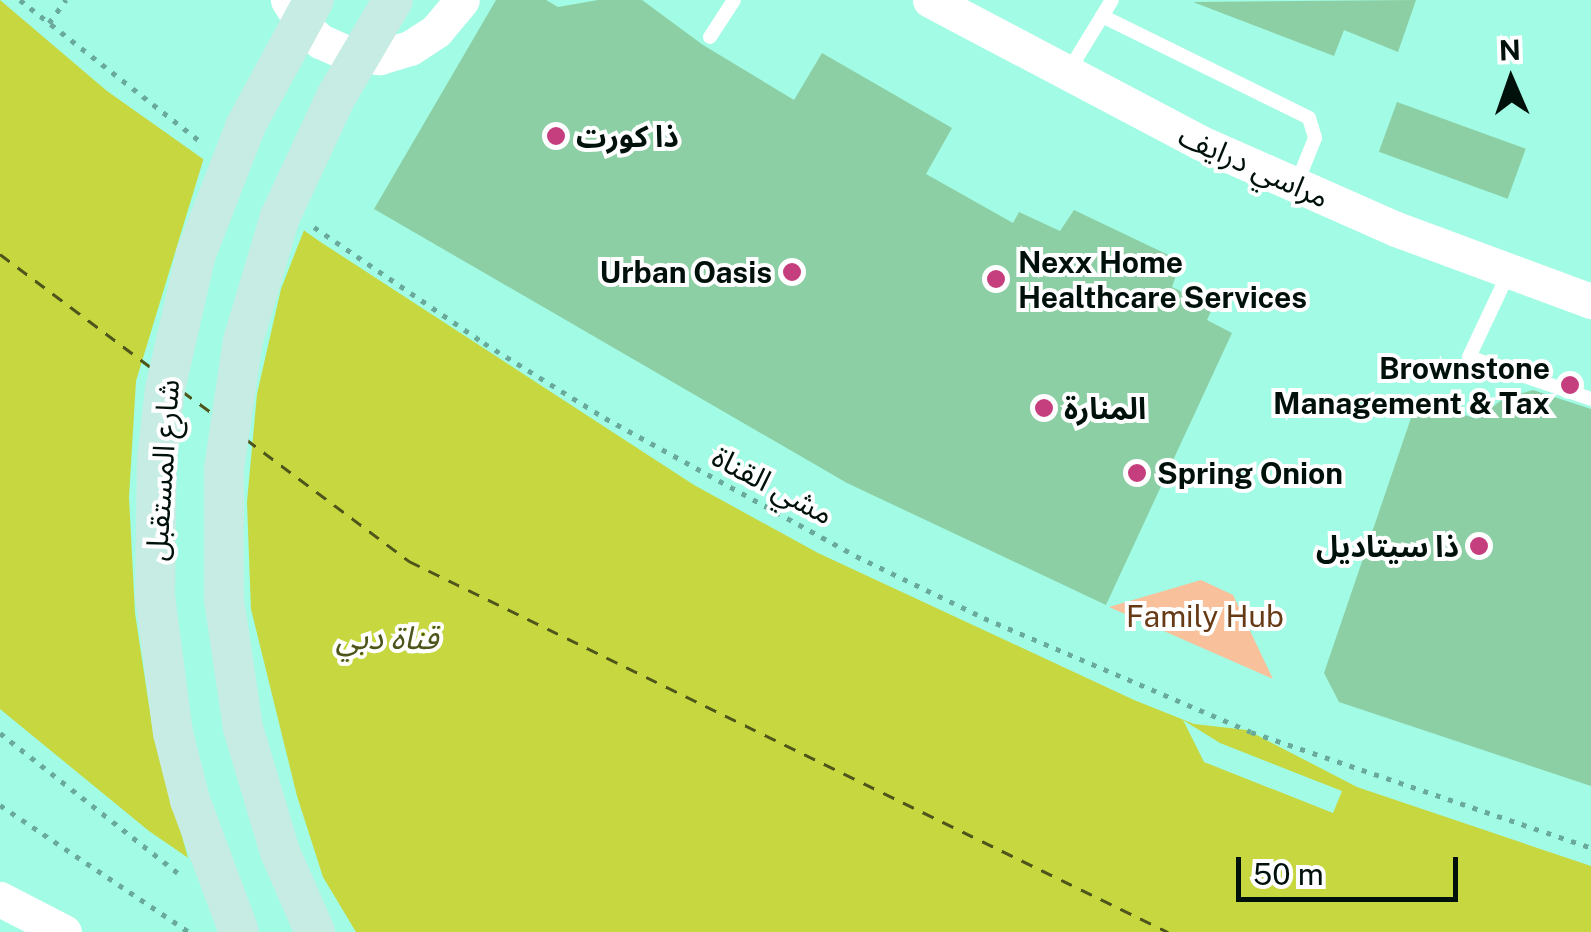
<!DOCTYPE html>
<meta charset="utf-8">
<style>
body{margin:0}
#map{position:relative;width:1591px;height:932px;overflow:hidden;background:#a2fbe4;font-family:"Public Sans","Noto Sans Arabic",sans-serif}
div>[style]{position:absolute}
[style*='--x']{left:calc(var(--x)*1px);top:calc(var(--y)*1px);width:calc(var(--w)*1px);rotate:calc(var(--a)*1deg)}
.green>*{inset:0;background:#f9c19b}
.water>*{inset:0;background:#c6d73f}
.pier>*{inset:0;background:#a2fbe4}
.ferry>*{height:2.5px;margin-top:-1.25px;transform-origin:0;background:repeating-linear-gradient(90deg,#4e551b 0 12px,transparent 0 22px)}
.building>*{inset:0;background:#8ccfa4;transform-origin:0 0}
.path>*{height:5px;margin-top:-2.5px;transform-origin:0;background:repeating-linear-gradient(90deg,#6aaa9a 0 5px,transparent 0 13px)}
.service>*{height:14px;margin:-7px;padding:0 7px;transform-origin:7px;border-radius:7px;background:#fff}
.tertiary>*{height:35px;margin:-17.5px;padding:0 17.5px;transform-origin:17.5px;border-radius:17.5px;background:#fff}
.secondary>*{height:40px;margin:-20px;padding:0 20px;transform-origin:20px;border-radius:20px;background:#c7ece4}
.dots>*{width:28px;height:28px;translate:-50% -50%;box-sizing:border-box;border:5px solid #fff;border-radius:50%}
span{translate:-50% -50%;white-space:nowrap;text-align:center;line-height:1.15;-webkit-text-stroke:8px #fff;paint-order:stroke}
.poi-label{font-size:30px;color:#00100b;font-weight:700}
.left{translate:0 -50%;text-align:left}
.right{translate:-100% -50%;text-align:right}
.street-label{font-size:30px;color:#00100b}
.park-label{font-size:30px;color:#673a16}
.water-label{font-size:32px;color:#4e551b;font-style:italic}
.north{position:absolute;left:1461px;top:30px;width:100px;height:100px;-webkit-text-stroke:8px #fff;paint-order:stroke;rotate:358deg;font-size:28px;font-weight:700;line-height:40px;text-align:center;color:#00100b}
.north::after{content:'';display:block;margin:auto;width:35px;height:45px;background:#00100b;clip-path:polygon(50% 0,100% 100%,50% 72%,0 100%)}
.scale{position:absolute;left:1236px;top:857px;width:222px;height:45px;box-sizing:border-box;border:5px solid #00100b;border-top:0;padding-left:12px;font-size:30px;line-height:35px;white-space:nowrap;color:#00100b;-webkit-text-stroke:8px #fff;paint-order:stroke}
</style>
<div id="map">
<div class="green">
<i style="clip-path:polygon(1201px 580px,1233px 595px,1273px 679px,1109px 607px)"></i>
</div>
<div class="water">
<i style="clip-path:polygon(0 0,107px 91px,319px 241px,694px 485px,818px 553px,1134px 700px,1194px 724px,1247px 730px,1357px 787px,1591px 866px,1591px 932px,296px 932px,149px 831px,0 709px)"></i>
</div>
<div class="pier">
<i style="clip-path:polygon(205px 154px,306px 225px,281px 289px,257px 394px,247px 502px,251px 609px,297px 796px,323px 877px,356px 932px,287px 932px,190px 865px,153px 732px,135px 613px,129px 497px,136px 381px)"></i>
<i style="clip-path:polygon(1183px 720px,1220px 743px,1342px 791px,1333px 813px,1204px 762px)"></i>
</div>
<div class="ferry">
<i style="--x:0;--y:254;--w:190;--a:36.9"></i>
<i style="--x:182;--y:391;--w:37;--a:36"></i>
<i style="--x:246;--y:439;--w:204;--a:36.8"></i>
<i style="--x:409;--y:561;--w:845;--a:26.05"></i>
</div>
<div class="building">
<i style="clip-path:polygon(496px 0,546px 0,558px 7px,598px 0,642px 0,703px 45px,794px 100px,822px 53px,952px 128px,926px 174px,1013px 223px,1019px 212px,1060px 231px,1074px 210px,1181px 261px,1172px 287px,1213px 307px,1207px 320px,1232px 333px,1106px 605px,847px 483px,374px 209px)"></i>
<i style="clip-path:polygon(1416px 0,1398px 52px,1344px 30px,1334px 56px,1193px 2px)"></i>
<i style="left:1397px;top:102px;width:137px;height:53px;rotate:20deg"></i>
<i style="clip-path:polygon(1533px 390px,1591px 409px,1591px 786px,1339px 702px,1324px 673px,1412px 415px,1434px 405px,1477px 419px,1503px 399px)"></i>
</div>
<div class="path">
<i style="--x:20;--y:0;--w:230;--a:38.1"></i>
<i style="--x:49;--y:23;--w:29;--a:-54"></i>
<i style="--x:314;--y:227;--w:206;--a:34.3"></i>
<i style="--x:484;--y:343;--w:142;--a:31.8"></i>
<i style="--x:605;--y:418;--w:286;--a:28.8"></i>
<i style="--x:856;--y:556;--w:142;--a:25.8"></i>
<i style="--x:984;--y:618;--w:290;--a:23.1"></i>
<i style="--x:1251;--y:732;--w:359;--a:18.8"></i>
<i style="--x:0;--y:733;--w:226;--a:38.2"></i>
<i style="--x:0;--y:805;--w:228;--a:33.9"></i>
</div>
<div class="service">
<i style="--x:1102;--y:16;--w:231;--a:26.2"></i>
<i style="--x:1309;--y:118;--w:21;--a:73"></i>
<i style="--x:1315;--y:138;--w:51;--a:112"></i>
<i style="--x:710;--y:37;--w:44;--a:-57"></i>
<i style="--x:1068;--y:72;--w:84;--a:-58.6"></i>
<i style="--x:1509;--y:272;--w:94;--a:115.2"></i>
<i style="--x:1469;--y:357;--w:129;--a:19"></i>
</div>
<div class="tertiary">
<i style="--x:288;--y:0;--w:32;--a:58"></i>
<i style="--x:305;--y:27;--w:21;--a:43"></i>
<i style="--x:320;--y:41;--w:32;--a:24"></i>
<i style="--x:349;--y:54;--w:31;--a:6"></i>
<i style="--x:380;--y:57;--w:31;--a:-17"></i>
<i style="--x:410;--y:48;--w:31;--a:-33"></i>
<i style="--x:436;--y:31;--w:40;--a:-50"></i>
<i style="--x:930;--y:0;--w:306;--a:27.8"></i>
<i style="--x:1201;--y:143;--w:213;--a:23.8"></i>
<i style="--x:1396;--y:229;--w:208;--a:20.3"></i>
<i style="--x:0;--y:899;--w:72;--a:27.3"></i>
</div>
<div class="secondary">
<i style="--x:239;--y:932;--w:141;--a:-110.4"></i>
<i style="--x:190;--y:800;--w:69;--a:-104.2"></i>
<i style="--x:173;--y:733;--w:138;--a:-97.5"></i>
<i style="--x:155;--y:596;--w:138;--a:-89.2"></i>
<i style="--x:157;--y:458;--w:69;--a:-83.4"></i>
<i style="--x:165;--y:389;--w:139;--a:-77.1"></i>
<i style="--x:196;--y:254;--w:138;--a:-68.8"></i>
<i style="--x:246;--y:125;--w:142;--a:-61.5"></i>
<i style="--x:315;--y:932;--w:87;--a:-113.6"></i>
<i style="--x:280;--y:852;--w:129;--a:-106.6"></i>
<i style="--x:243;--y:728;--w:130;--a:-98.4"></i>
<i style="--x:224;--y:599;--w:130;--a:-90"></i>
<i style="--x:224;--y:469;--w:129;--a:-81.6"></i>
<i style="--x:243;--y:341;--w:129;--a:-73.4"></i>
<i style="--x:280;--y:217;--w:135;--a:-65"></i>
<i style="--x:337;--y:95;--w:110;--a:-59.5"></i>
</div>
<div class="dots">
<i style="left:556px;top:136px;background:#c53e7d"></i>
<i style="left:792px;top:272px;background:#c53e7d"></i>
<i style="left:996px;top:279px;background:#c53e7d"></i>
<i style="left:1570px;top:385px;background:#c53e7d"></i>
<i style="left:1044px;top:408px;background:#c53e7d"></i>
<i style="left:1137px;top:473px;background:#c53e7d"></i>
<i style="left:1479px;top:546px;background:#c53e7d"></i>
</div>
<div class="poi-label">
<span class="left" style="left:576px;top:136px">ذا كورت</span>
<span class="left" style="left:1018px;top:279px">Nexx Home<br>Healthcare Services</span>
<span class="right" style="left:772px;top:272px">Urban Oasis</span>
<span class="right" style="left:1550px;top:385px">Brownstone<br>Management &amp; Tax</span>
<span class="left" style="left:1064px;top:408px">المنارة</span>
<span class="left" style="left:1157px;top:473px">Spring Onion</span>
<span class="right" style="left:1459px;top:546px">ذا سيتاديل</span>
</div>
<div class="street-label">
<span style="left:1254px;top:166px;rotate:24deg">مراسي درايف</span>
<span style="left:162px;top:470px;rotate:-86deg">شارع المستقبل</span>
<span style="left:773px;top:485px;rotate:28deg">مشي القناة</span>
</div>
<div class="park-label">
<span style="left:1205px;top:616px">Family Hub</span>
</div>
<div class="water-label">
<span style="left:387px;top:638px">قناة دبي</span>
</div>
<div class="north">N</div>
<div class="scale">50 m</div>
</div>
